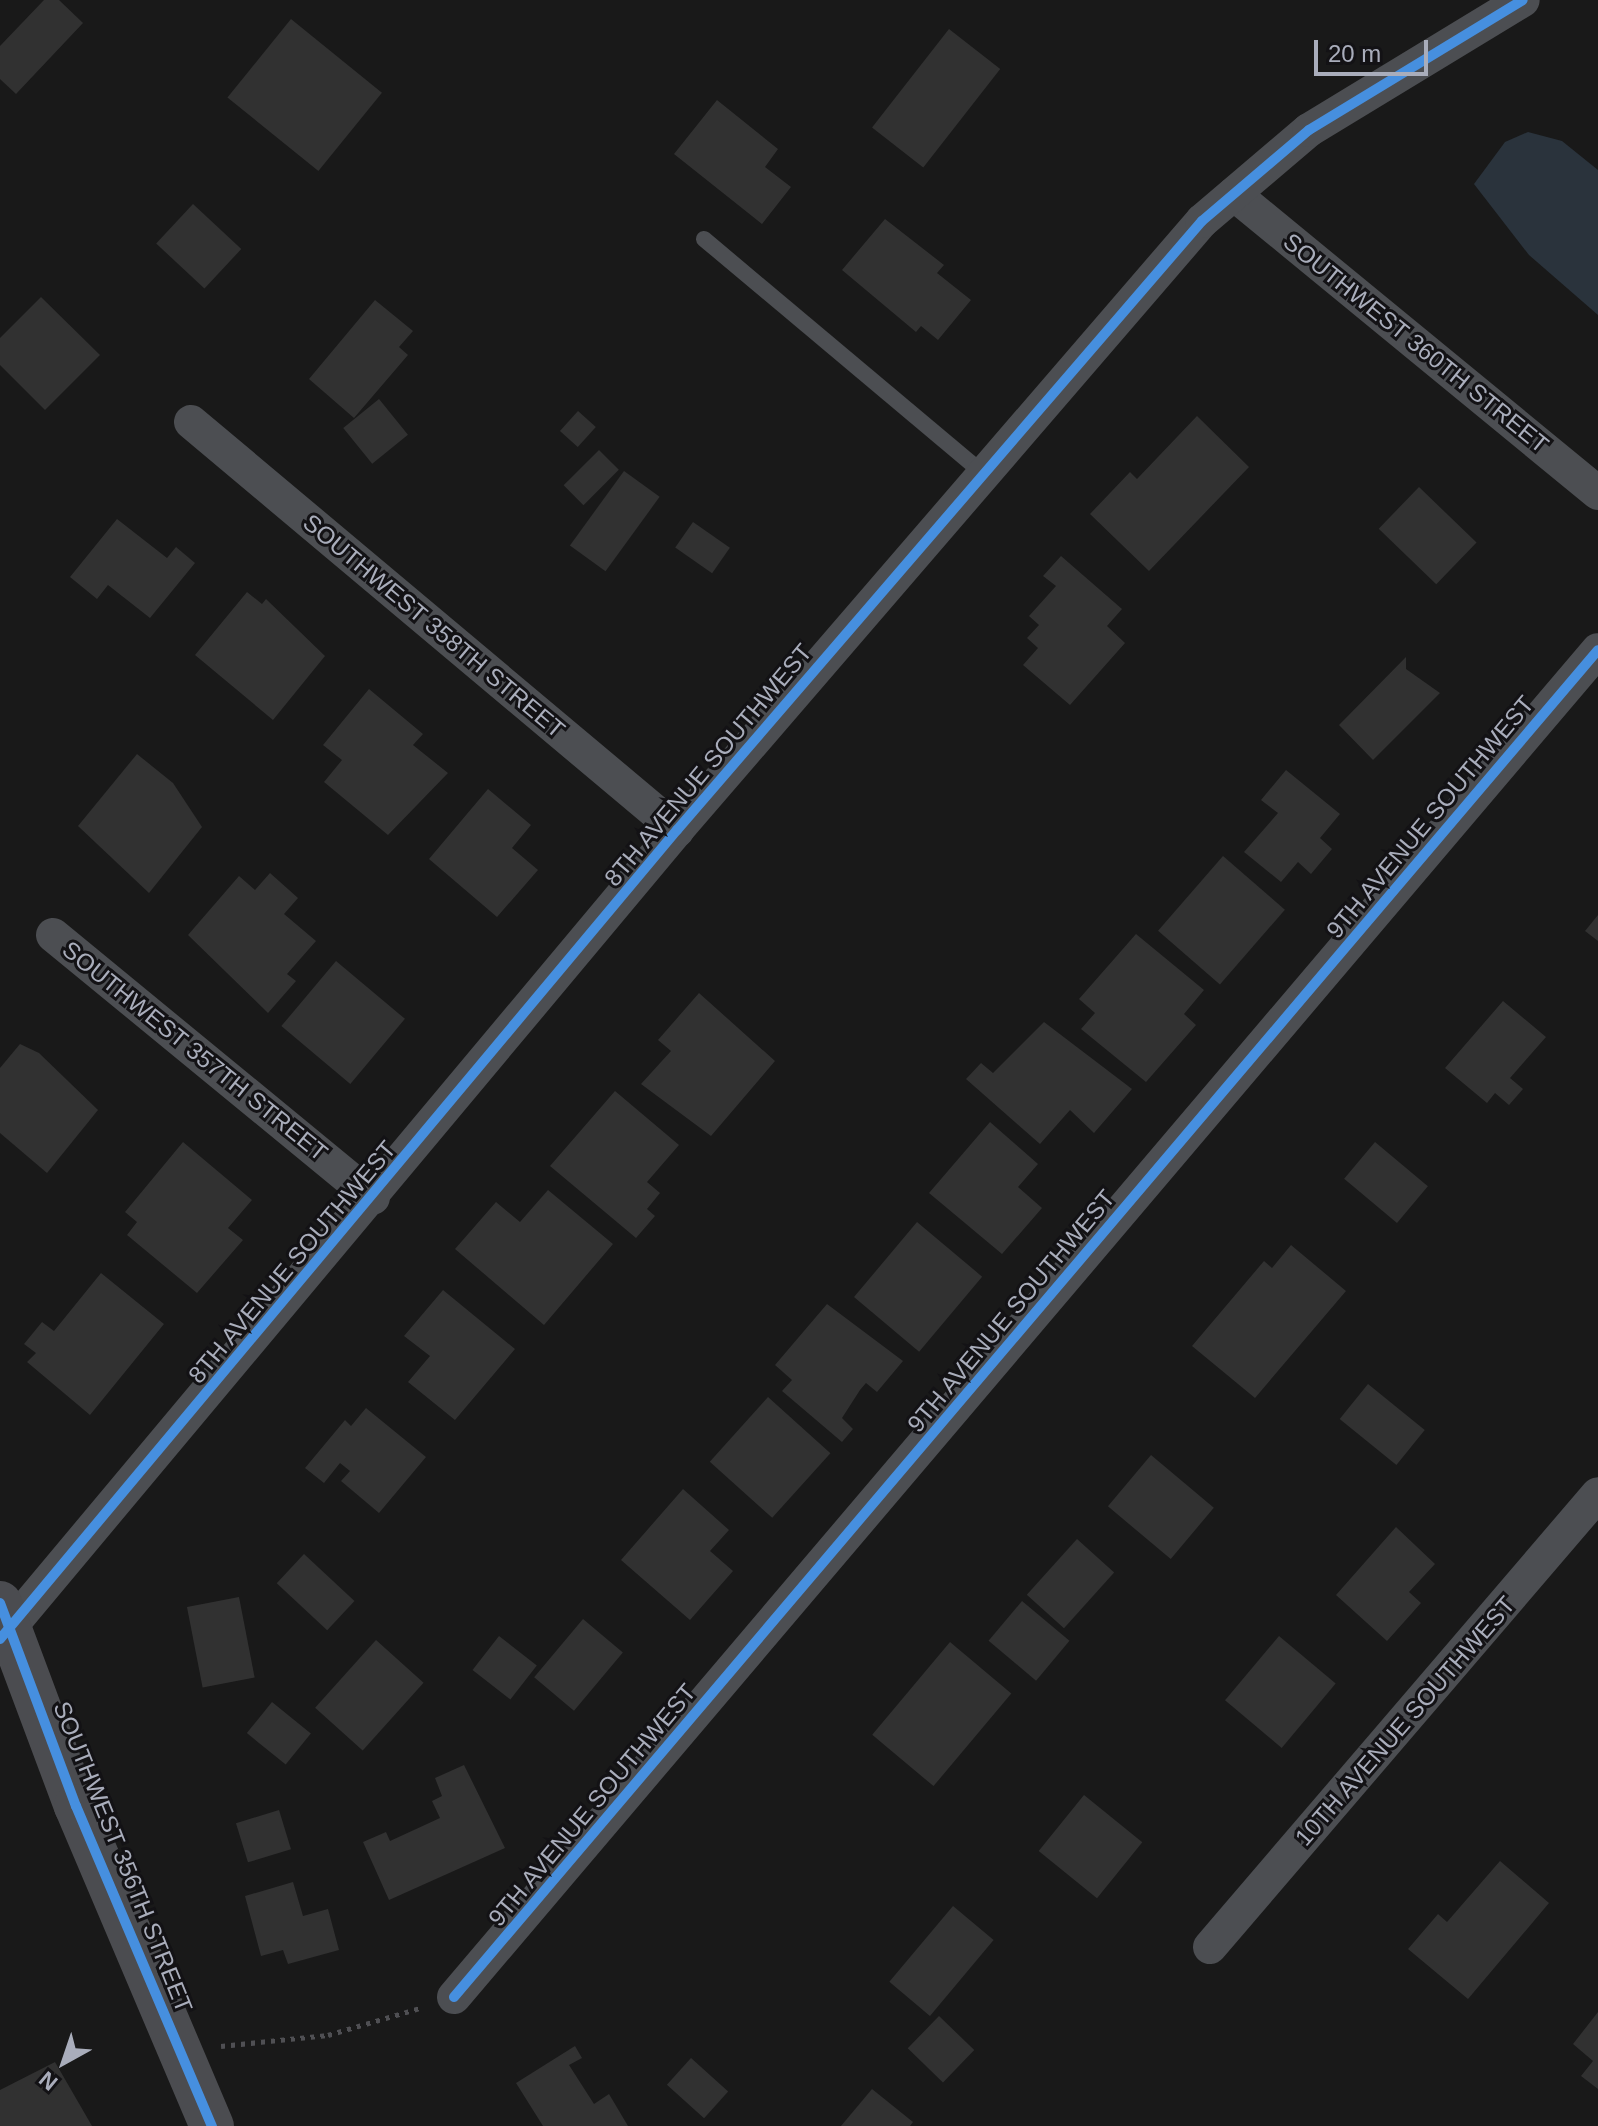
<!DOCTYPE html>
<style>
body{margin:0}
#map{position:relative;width:1598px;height:2126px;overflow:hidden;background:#191919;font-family:Arial,sans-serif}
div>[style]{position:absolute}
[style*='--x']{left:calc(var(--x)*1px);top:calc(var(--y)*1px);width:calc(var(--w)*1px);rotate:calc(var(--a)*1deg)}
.water>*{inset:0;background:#2a333c}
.building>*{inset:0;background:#313131;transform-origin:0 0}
.path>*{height:5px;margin-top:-2.5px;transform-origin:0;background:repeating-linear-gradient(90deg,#4f4f53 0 4px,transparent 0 10px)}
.lane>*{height:16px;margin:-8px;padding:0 8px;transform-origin:8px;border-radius:8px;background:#4c4e52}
.street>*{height:34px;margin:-17px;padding:0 17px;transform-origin:17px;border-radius:17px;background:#4c4e52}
.secondary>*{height:44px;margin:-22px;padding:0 22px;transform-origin:22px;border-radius:22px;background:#4b4c50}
.cycleway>*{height:10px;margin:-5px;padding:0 5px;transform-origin:5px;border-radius:5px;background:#468fdf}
span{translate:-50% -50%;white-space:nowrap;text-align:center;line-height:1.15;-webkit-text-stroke:6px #131215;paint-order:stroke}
.street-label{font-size:24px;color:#a9adbb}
.north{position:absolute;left:24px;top:2022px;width:80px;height:80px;-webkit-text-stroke:6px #131215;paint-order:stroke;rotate:220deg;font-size:22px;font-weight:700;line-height:32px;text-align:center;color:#a9adbb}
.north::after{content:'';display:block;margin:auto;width:28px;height:36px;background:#a9adbb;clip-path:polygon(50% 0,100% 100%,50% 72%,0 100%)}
.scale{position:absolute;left:1314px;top:40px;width:114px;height:36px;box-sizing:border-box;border:4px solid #a9adbb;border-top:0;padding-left:10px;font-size:24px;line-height:28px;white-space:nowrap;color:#a9adbb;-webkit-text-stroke:6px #131215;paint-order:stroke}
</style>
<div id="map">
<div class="water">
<i style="clip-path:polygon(1528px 132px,1562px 141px,1598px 170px,1598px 315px,1529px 255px,1474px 184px,1505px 142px)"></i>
</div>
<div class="building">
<i style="clip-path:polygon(44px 0,59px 0,83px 23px,16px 94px,0 79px,0 46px)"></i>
<i style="left:291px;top:19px;width:117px;height:101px;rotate:39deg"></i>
<i style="left:949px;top:29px;width:65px;height:125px;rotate:38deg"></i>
<i style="clip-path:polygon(717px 100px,778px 149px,765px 167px,791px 187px,762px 224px,674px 154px)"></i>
<i style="left:193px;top:204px;width:66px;height:54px;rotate:43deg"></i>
<i style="clip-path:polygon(885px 219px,944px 265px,937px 273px,971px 300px,938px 340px,921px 326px,916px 332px,842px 270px)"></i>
<i style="clip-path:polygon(41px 297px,100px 355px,45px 410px,0 365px,0 338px)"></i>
<i style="clip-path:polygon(375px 300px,413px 331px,399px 347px,408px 355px,354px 418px,309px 379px)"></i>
<i style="left:379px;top:399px;width:46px;height:46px;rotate:51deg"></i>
<i style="left:578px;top:411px;width:24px;height:27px;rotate:42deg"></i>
<i style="clip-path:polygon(1197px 416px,1249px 467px,1149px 571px,1090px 514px,1130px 472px,1137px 479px)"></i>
<i style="left:599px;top:450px;width:28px;height:50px;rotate:45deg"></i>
<i style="left:624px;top:471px;width:44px;height:92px;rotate:36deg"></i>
<i style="left:1419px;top:487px;width:80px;height:58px;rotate:44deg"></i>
<i style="clip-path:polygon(117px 519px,167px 558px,176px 547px,195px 563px,150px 618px,108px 585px,97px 599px,70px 577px)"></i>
<i style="left:693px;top:522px;width:45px;height:31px;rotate:35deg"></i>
<i style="clip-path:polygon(1061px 556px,1122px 609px,1107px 626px,1125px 643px,1070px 705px,1023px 665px,1038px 648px,1027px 638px,1039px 625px,1029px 616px,1056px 586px,1043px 576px)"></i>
<i style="clip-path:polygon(247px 592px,262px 604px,266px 599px,325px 656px,273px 720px,195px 655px)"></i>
<i style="clip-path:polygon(1406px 657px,1406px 669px,1440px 693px,1373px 760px,1339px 725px)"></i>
<i style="clip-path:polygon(369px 689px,423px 734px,413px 745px,448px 773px,388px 835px,324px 782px,342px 760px,323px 745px)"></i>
<i style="clip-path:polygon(137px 754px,173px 783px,202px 827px,149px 893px,78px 826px)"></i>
<i style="clip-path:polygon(1286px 770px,1340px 814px,1320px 838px,1332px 849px,1311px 874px,1298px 862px,1281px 882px,1244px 852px,1278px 813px,1261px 800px)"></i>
<i style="clip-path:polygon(488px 789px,531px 825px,512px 848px,538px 870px,497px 917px,429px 859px)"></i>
<i style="left:1223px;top:856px;width:82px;height:99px;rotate:41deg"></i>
<i style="clip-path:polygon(270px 873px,298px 898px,284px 914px,316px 941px,287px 974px,296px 981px,268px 1013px,188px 935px,239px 876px,255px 890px)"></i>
<i style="clip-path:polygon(1598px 915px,1598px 941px,1585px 931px)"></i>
<i style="clip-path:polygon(1136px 934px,1204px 990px,1184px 1014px,1196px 1025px,1146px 1082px,1081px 1029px,1095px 1013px,1079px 999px)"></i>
<i style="left:336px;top:961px;width:90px;height:85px;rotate:40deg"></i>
<i style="clip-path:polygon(699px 993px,775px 1061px,711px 1136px,641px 1084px,671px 1051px,658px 1040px)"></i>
<i style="clip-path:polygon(1503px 1001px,1546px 1037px,1510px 1078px,1523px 1089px,1509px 1105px,1495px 1093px,1487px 1103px,1445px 1068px)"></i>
<i style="clip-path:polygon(1044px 1022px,1132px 1089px,1094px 1133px,1070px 1110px,1040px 1144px,966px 1079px,981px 1063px,993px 1073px)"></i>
<i style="clip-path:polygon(20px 1044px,39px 1053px,98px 1110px,47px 1173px,0 1133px,0 1068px)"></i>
<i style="clip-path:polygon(615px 1091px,679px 1145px,647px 1182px,660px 1193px,647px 1209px,655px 1216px,636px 1238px,550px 1166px)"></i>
<i style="clip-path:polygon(990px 1122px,1038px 1164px,1018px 1187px,1042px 1208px,1002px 1254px,929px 1193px)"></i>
<i style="clip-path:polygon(183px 1142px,252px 1200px,228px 1228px,243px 1240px,197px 1293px,127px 1235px,137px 1222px,125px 1212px)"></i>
<i style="left:1375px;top:1142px;width:69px;height:48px;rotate:40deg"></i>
<i style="clip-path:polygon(548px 1190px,613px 1244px,544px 1325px,455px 1249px,496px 1202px,520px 1222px)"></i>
<i style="left:917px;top:1222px;width:85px;height:98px;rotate:40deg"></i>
<i style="clip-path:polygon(1291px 1245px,1346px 1291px,1255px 1398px,1192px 1346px,1264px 1261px,1272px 1268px)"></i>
<i style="clip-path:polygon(101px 1273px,164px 1324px,90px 1415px,27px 1362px,36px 1353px,24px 1344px,42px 1322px,54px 1331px)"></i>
<i style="clip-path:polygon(443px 1290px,515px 1349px,455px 1420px,408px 1382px,430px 1356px,404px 1336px)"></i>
<i style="clip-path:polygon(827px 1304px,903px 1361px,877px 1392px,866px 1383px,860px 1390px,842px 1418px,853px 1429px,842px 1442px,782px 1391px,792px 1380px,775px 1365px)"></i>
<i style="left:1368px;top:1384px;width:73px;height:45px;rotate:39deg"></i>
<i style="left:768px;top:1397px;width:84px;height:87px;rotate:42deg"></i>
<i style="clip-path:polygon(366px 1408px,426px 1457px,379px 1513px,341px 1481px,350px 1471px,340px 1463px,324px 1483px,305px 1468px,345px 1420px,351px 1426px)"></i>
<i style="left:1151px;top:1455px;width:82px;height:67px;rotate:40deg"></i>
<i style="clip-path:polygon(683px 1489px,729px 1530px,710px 1551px,733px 1571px,690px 1620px,621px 1560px)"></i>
<i style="clip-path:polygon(1396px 1527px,1435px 1564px,1409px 1592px,1421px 1603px,1387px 1641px,1336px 1595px)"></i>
<i style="left:1077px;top:1539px;width:50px;height:75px;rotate:42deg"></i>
<i style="left:304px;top:1554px;width:69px;height:40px;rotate:43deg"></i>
<i style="left:239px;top:1597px;width:82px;height:53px;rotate:79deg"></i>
<i style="left:1022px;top:1601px;width:62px;height:52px;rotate:40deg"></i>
<i style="left:583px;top:1619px;width:52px;height:76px;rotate:40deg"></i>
<i style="left:499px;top:1636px;width:48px;height:43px;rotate:38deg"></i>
<i style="left:1279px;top:1636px;width:74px;height:84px;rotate:40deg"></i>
<i style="left:376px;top:1640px;width:64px;height:91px;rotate:42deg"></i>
<i style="left:950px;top:1642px;width:80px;height:121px;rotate:40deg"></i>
<i style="left:272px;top:1702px;width:50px;height:40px;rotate:39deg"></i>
<i style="clip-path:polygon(464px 1765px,505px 1848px,389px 1900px,363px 1842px,386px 1832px,390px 1841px,440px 1818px,432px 1801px,442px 1796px,435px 1778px)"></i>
<i style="left:1084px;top:1795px;width:75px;height:72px;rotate:39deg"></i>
<i style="left:279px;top:1810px;width:41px;height:45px;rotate:73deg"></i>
<i style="clip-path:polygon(1500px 1861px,1549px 1903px,1468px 1999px,1408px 1949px,1438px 1914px,1447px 1922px)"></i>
<i style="clip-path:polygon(293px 1882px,303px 1916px,328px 1909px,339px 1950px,288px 1964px,283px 1950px,261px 1956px,245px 1896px)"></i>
<i style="left:953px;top:1906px;width:53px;height:99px;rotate:40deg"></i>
<i style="clip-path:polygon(1598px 2012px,1598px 2089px,1581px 2076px,1593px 2061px,1573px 2044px)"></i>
<i style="left:939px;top:2016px;width:49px;height:45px;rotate:44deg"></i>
<i style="clip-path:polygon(575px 2046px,582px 2058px,569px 2065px,594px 2104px,609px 2094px,628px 2126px,543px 2126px,516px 2083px)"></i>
<i style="left:691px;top:2058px;width:50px;height:36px;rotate:42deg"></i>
<i style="clip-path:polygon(55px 2062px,92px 2126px,0 2126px,0 2090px)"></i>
<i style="clip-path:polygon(872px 2089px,913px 2122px,910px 2126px,841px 2126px)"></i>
</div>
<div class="path">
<i style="--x:221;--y:2046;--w:108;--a:-5.9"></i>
<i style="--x:328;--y:2035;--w:99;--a:-16.4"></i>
</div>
<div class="lane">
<i style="--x:704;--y:239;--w:366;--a:40"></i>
</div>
<div class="street">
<i style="--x:1234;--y:194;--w:471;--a:39.4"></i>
<i style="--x:191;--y:422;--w:635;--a:40.01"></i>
<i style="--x:53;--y:935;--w:414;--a:39.4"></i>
<i style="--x:0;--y:1639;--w:1055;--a:-50.08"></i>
<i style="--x:677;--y:830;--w:804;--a:-49.24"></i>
<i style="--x:1202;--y:221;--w:140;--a:-40.4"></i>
<i style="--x:1309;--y:130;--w:250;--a:-31.3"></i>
<i style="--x:1210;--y:1947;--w:596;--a:-49.42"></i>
<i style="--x:454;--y:1997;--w:1767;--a:-49.66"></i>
</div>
<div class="secondary">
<i style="--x:0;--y:1603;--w:217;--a:69.5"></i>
<i style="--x:76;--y:1806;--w:348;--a:67"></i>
</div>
<div class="cycleway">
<i style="--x:0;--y:1603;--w:217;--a:69.5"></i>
<i style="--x:76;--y:1806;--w:348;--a:67"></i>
<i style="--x:0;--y:1639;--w:1055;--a:-50.08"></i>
<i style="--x:677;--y:830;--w:804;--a:-49.24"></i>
<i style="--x:1202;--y:221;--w:140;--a:-40.4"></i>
<i style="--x:1309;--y:130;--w:250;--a:-31.3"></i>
<i style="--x:454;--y:1997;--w:1767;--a:-49.66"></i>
</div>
<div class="street-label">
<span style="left:1416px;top:343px;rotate:39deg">SOUTHWEST 360TH STREET</span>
<span style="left:434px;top:626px;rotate:40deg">SOUTHWEST 358TH STREET</span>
<span style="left:708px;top:765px;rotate:-50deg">8TH AVENUE SOUTHWEST</span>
<span style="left:1430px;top:817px;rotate:-50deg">9TH AVENUE SOUTHWEST</span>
<span style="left:195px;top:1051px;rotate:39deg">SOUTHWEST 357TH STREET</span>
<span style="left:292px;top:1262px;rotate:-50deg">8TH AVENUE SOUTHWEST</span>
<span style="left:1011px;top:1311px;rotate:-50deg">9TH AVENUE SOUTHWEST</span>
<span style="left:1405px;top:1721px;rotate:-49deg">10TH AVENUE SOUTHWEST</span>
<span style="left:592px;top:1805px;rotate:-50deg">9TH AVENUE SOUTHWEST</span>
<span style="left:123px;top:1857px;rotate:68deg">SOUTHWEST 356TH STREET</span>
</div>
<div class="north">N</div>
<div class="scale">20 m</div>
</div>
